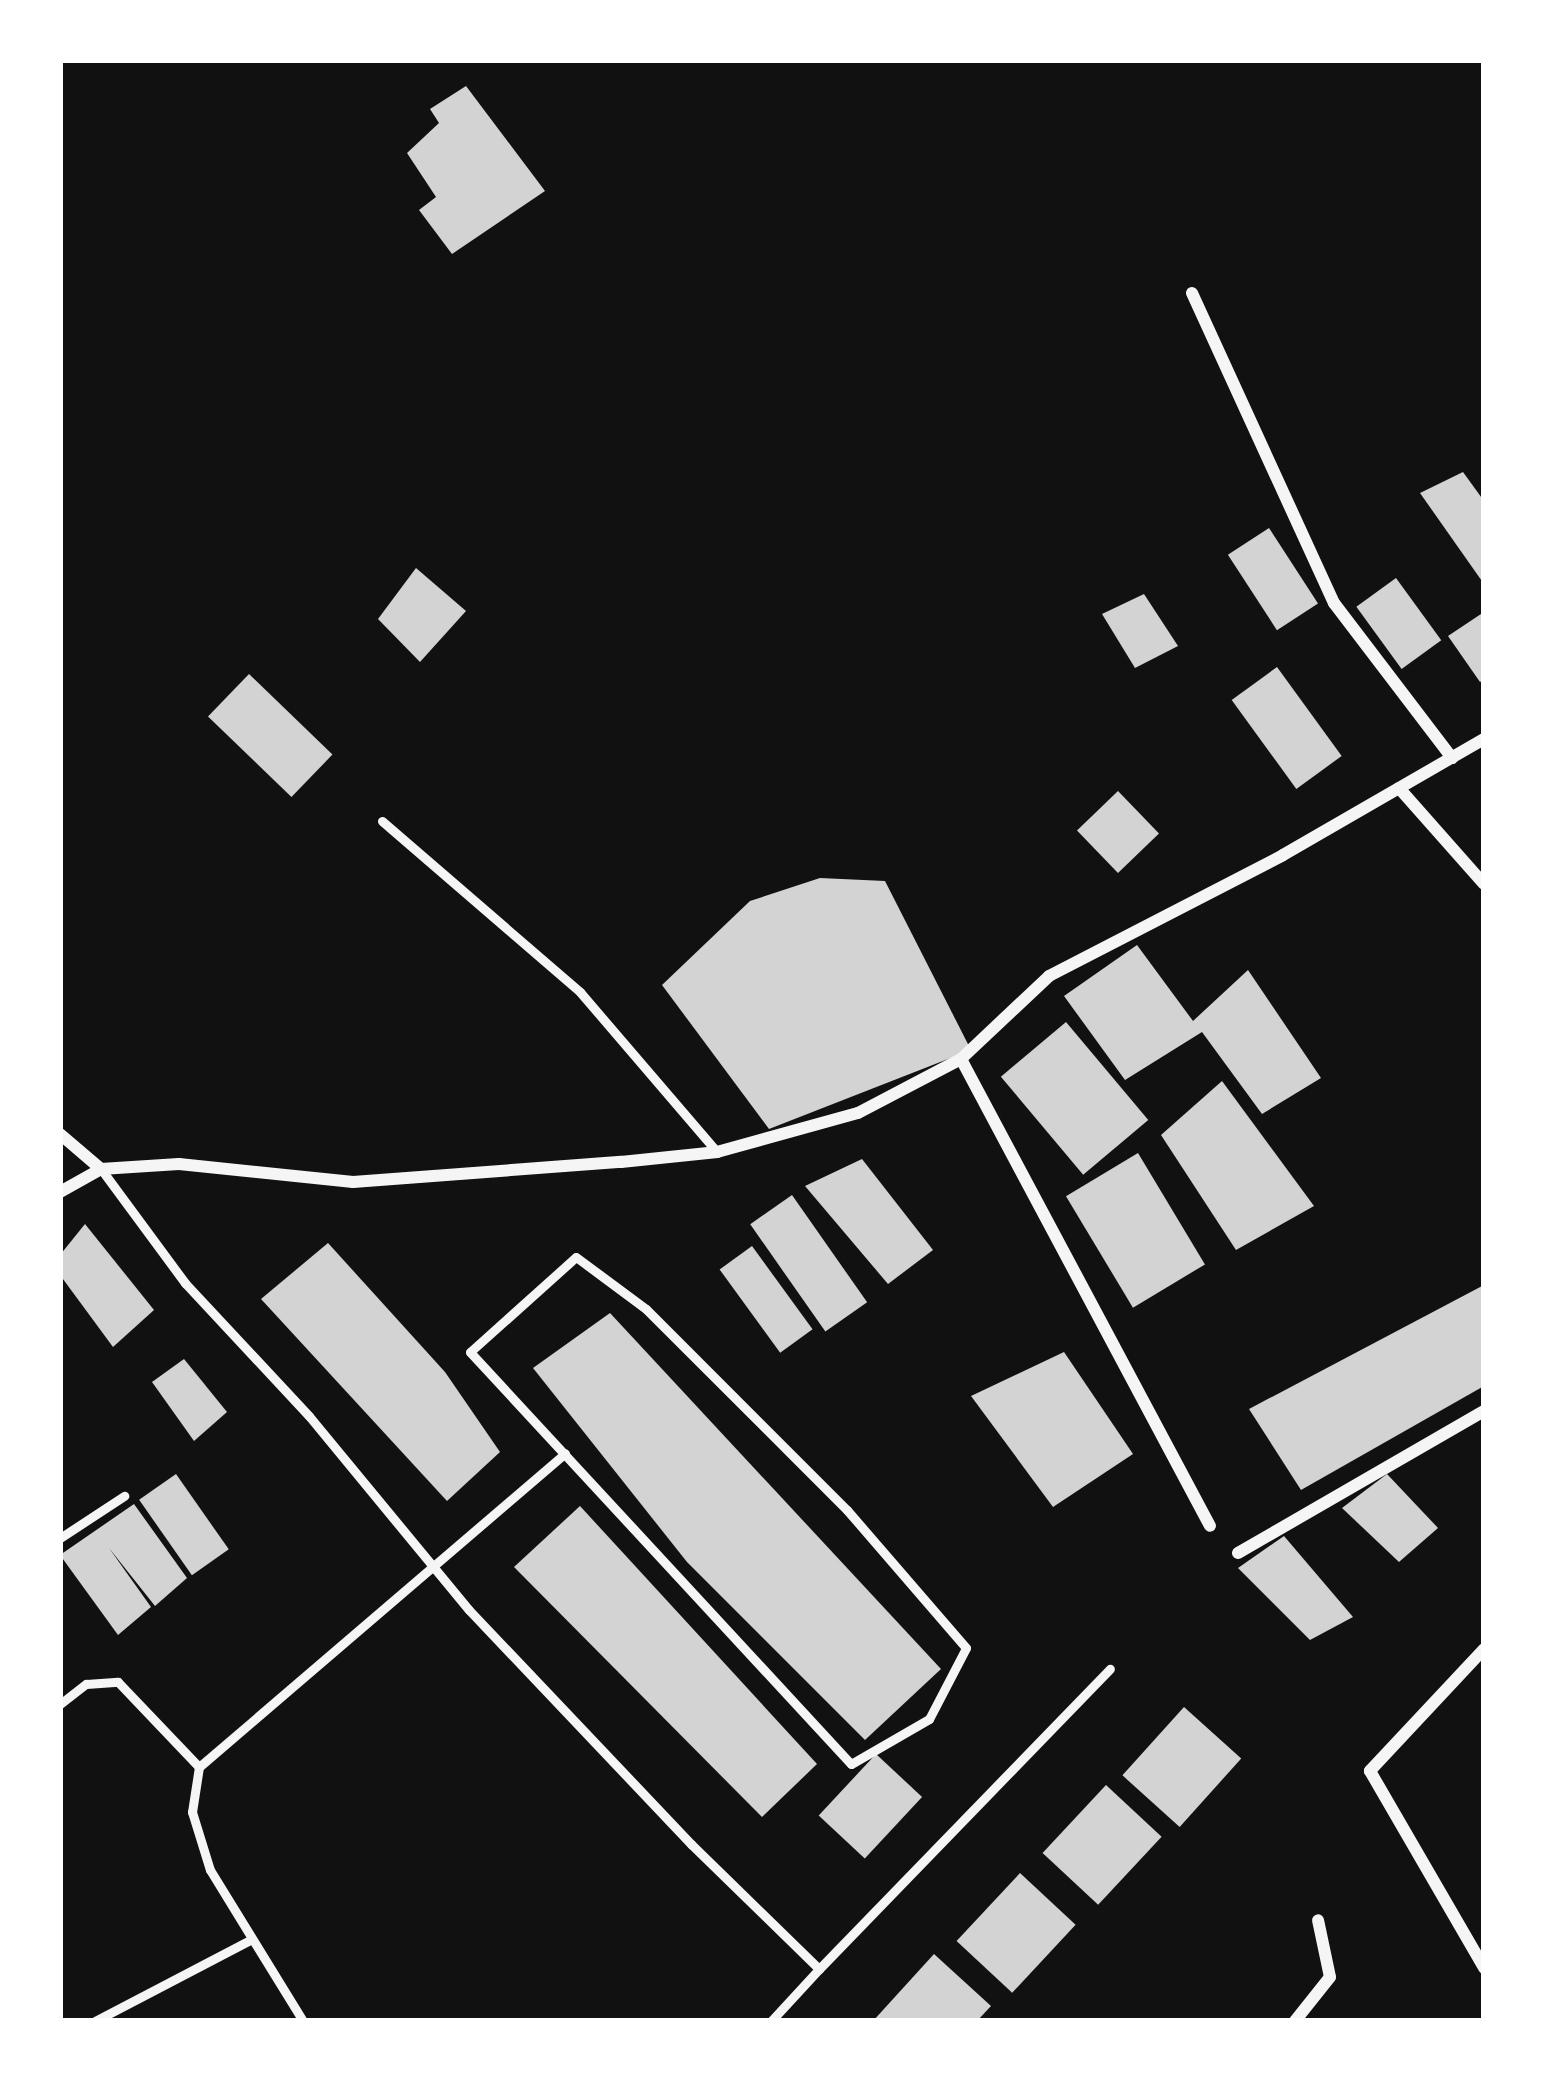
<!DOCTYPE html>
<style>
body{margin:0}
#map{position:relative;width:1544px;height:2081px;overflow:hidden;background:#111;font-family:Rubik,sans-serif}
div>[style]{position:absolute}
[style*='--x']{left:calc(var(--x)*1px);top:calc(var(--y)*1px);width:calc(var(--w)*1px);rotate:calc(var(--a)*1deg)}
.building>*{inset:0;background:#d3d3d3;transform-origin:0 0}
.service>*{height:9px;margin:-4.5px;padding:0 4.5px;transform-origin:4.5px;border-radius:4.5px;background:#f5f5f5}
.minor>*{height:12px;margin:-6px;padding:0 6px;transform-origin:6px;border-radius:6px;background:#f5f5f5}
span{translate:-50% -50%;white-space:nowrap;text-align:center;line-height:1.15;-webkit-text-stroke:12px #fff;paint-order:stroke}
.frame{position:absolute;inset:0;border:63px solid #fff;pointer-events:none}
</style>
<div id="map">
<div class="building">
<i style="clip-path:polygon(466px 86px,545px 191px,452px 254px,419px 210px,436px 197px,407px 153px,439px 123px,430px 109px)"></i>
<i style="clip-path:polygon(1463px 472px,1484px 501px,1484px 584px,1420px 493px)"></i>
<i style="left:1269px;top:528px;width:90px;height:49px;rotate:57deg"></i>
<i style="clip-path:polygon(416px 568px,466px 611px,420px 662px,378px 619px)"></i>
<i style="left:1396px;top:578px;width:77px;height:49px;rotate:54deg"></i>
<i style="clip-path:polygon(1144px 594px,1178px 646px,1135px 668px,1102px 614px)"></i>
<i style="clip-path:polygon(1484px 612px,1484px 680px,1480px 682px,1448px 636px)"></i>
<i style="left:1277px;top:667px;width:110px;height:56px;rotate:54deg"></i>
<i style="left:249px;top:674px;width:116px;height:59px;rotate:44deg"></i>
<i style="left:1118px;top:791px;width:59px;height:57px;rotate:46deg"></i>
<i style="clip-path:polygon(820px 878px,885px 881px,971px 1050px,769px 1129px,662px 985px,750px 901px)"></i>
<i style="clip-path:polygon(1137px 945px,1193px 1021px,1248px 970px,1321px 1078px,1262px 1114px,1202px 1032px,1125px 1080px,1064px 996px)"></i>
<i style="left:1066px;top:1022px;width:128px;height:85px;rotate:50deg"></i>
<i style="clip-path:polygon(1222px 1081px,1314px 1206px,1236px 1250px,1161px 1135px)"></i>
<i style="left:1138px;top:1153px;width:130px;height:84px;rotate:59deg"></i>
<i style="clip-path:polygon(862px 1159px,933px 1250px,888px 1284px,805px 1186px)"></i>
<i style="left:792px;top:1195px;width:131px;height:51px;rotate:55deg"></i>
<i style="clip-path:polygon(85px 1224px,154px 1310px,113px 1347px,60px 1275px,60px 1255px)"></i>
<i style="clip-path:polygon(328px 1243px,445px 1372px,500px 1452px,447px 1501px,261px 1299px)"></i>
<i style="left:752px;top:1246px;width:103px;height:40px;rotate:54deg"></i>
<i style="clip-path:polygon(1484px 1285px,1484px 1386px,1301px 1490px,1249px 1409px)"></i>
<i style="clip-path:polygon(610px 1313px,941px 1669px,865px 1740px,687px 1562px,533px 1368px)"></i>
<i style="clip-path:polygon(1064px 1352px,1133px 1454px,1053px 1507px,971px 1396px)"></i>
<i style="clip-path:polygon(184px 1359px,227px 1412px,194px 1441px,152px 1382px)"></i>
<i style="left:176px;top:1474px;width:92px;height:45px;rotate:55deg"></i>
<i style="clip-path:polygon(1387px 1474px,1438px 1528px,1399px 1562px,1342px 1508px)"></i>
<i style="clip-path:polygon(134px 1504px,187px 1578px,155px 1606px,109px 1548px,151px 1607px,118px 1635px,60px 1555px)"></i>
<i style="clip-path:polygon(580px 1506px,817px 1764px,762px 1817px,514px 1567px)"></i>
<i style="clip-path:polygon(1284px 1536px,1353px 1617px,1310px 1640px,1238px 1568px)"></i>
<i style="left:1184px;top:1707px;width:77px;height:92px;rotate:42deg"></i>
<i style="left:876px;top:1754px;width:63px;height:84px;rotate:43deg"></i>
<i style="left:1106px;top:1785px;width:76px;height:93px;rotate:43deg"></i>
<i style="left:1020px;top:1873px;width:76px;height:93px;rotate:43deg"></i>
<i style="clip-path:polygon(934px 1954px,991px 2006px,977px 2021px,873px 2021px)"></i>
</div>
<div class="service">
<i style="--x:382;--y:821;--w:262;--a:40.8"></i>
<i style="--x:580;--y:992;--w:211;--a:49.4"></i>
<i style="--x:101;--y:1169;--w:142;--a:53.6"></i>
<i style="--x:185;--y:1283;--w:182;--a:47"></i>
<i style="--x:309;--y:1416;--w:251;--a:50.5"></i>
<i style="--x:469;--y:1610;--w:323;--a:46.5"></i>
<i style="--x:691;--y:1844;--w:179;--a:44.3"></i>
<i style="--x:819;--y:1969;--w:71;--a:132.7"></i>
<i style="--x:576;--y:1257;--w:87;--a:36.6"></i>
<i style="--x:646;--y:1309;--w:284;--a:45"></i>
<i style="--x:847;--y:1510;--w:182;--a:49.2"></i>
<i style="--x:966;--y:1648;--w:80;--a:117.5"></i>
<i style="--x:929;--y:1719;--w:90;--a:150"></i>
<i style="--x:851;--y:1764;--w:561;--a:-132.76"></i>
<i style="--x:470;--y:1352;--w:142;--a:-41.9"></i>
<i style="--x:60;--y:1538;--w:77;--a:-33.3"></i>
<i style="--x:60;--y:1704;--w:33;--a:-38"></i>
<i style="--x:86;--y:1684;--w:32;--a:-4"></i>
<i style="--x:118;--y:1682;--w:117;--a:46.4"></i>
<i style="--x:819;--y:1969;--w:418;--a:-45.9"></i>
<i style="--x:95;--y:2021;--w:175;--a:-27.6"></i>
<i style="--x:303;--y:2021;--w:177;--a:-121.6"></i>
<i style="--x:210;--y:1870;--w:61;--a:-107.2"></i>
<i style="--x:192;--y:1812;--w:46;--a:-81.2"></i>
<i style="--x:199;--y:1767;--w:482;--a:-40.6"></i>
</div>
<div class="minor">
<i style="--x:1192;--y:293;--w:341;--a:65.4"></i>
<i style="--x:1334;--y:603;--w:195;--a:52.7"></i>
<i style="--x:1399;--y:788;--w:128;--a:48.5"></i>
<i style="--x:961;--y:1059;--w:529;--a:61.93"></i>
<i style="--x:60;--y:1134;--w:54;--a:40.5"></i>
<i style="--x:60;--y:1192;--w:47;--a:-29.3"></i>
<i style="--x:101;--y:1169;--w:78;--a:-3.7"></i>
<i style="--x:179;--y:1164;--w:175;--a:5.9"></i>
<i style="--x:353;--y:1182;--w:269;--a:-4.3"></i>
<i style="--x:621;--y:1162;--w:97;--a:-5.9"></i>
<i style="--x:717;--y:1152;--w:146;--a:-15.5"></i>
<i style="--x:858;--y:1113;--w:116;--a:-27.7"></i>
<i style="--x:961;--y:1059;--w:121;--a:-43.3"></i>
<i style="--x:1049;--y:976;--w:263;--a:-27.3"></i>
<i style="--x:1283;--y:855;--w:232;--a:-30"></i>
<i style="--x:1238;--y:1553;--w:284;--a:-30"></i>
<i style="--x:1484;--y:1649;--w:167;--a:133.1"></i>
<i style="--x:1370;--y:1771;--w:228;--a:59.9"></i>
<i style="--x:1295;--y:2021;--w:56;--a:-51.5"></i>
<i style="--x:1330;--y:1977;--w:58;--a:-101.9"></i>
</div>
<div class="frame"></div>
</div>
